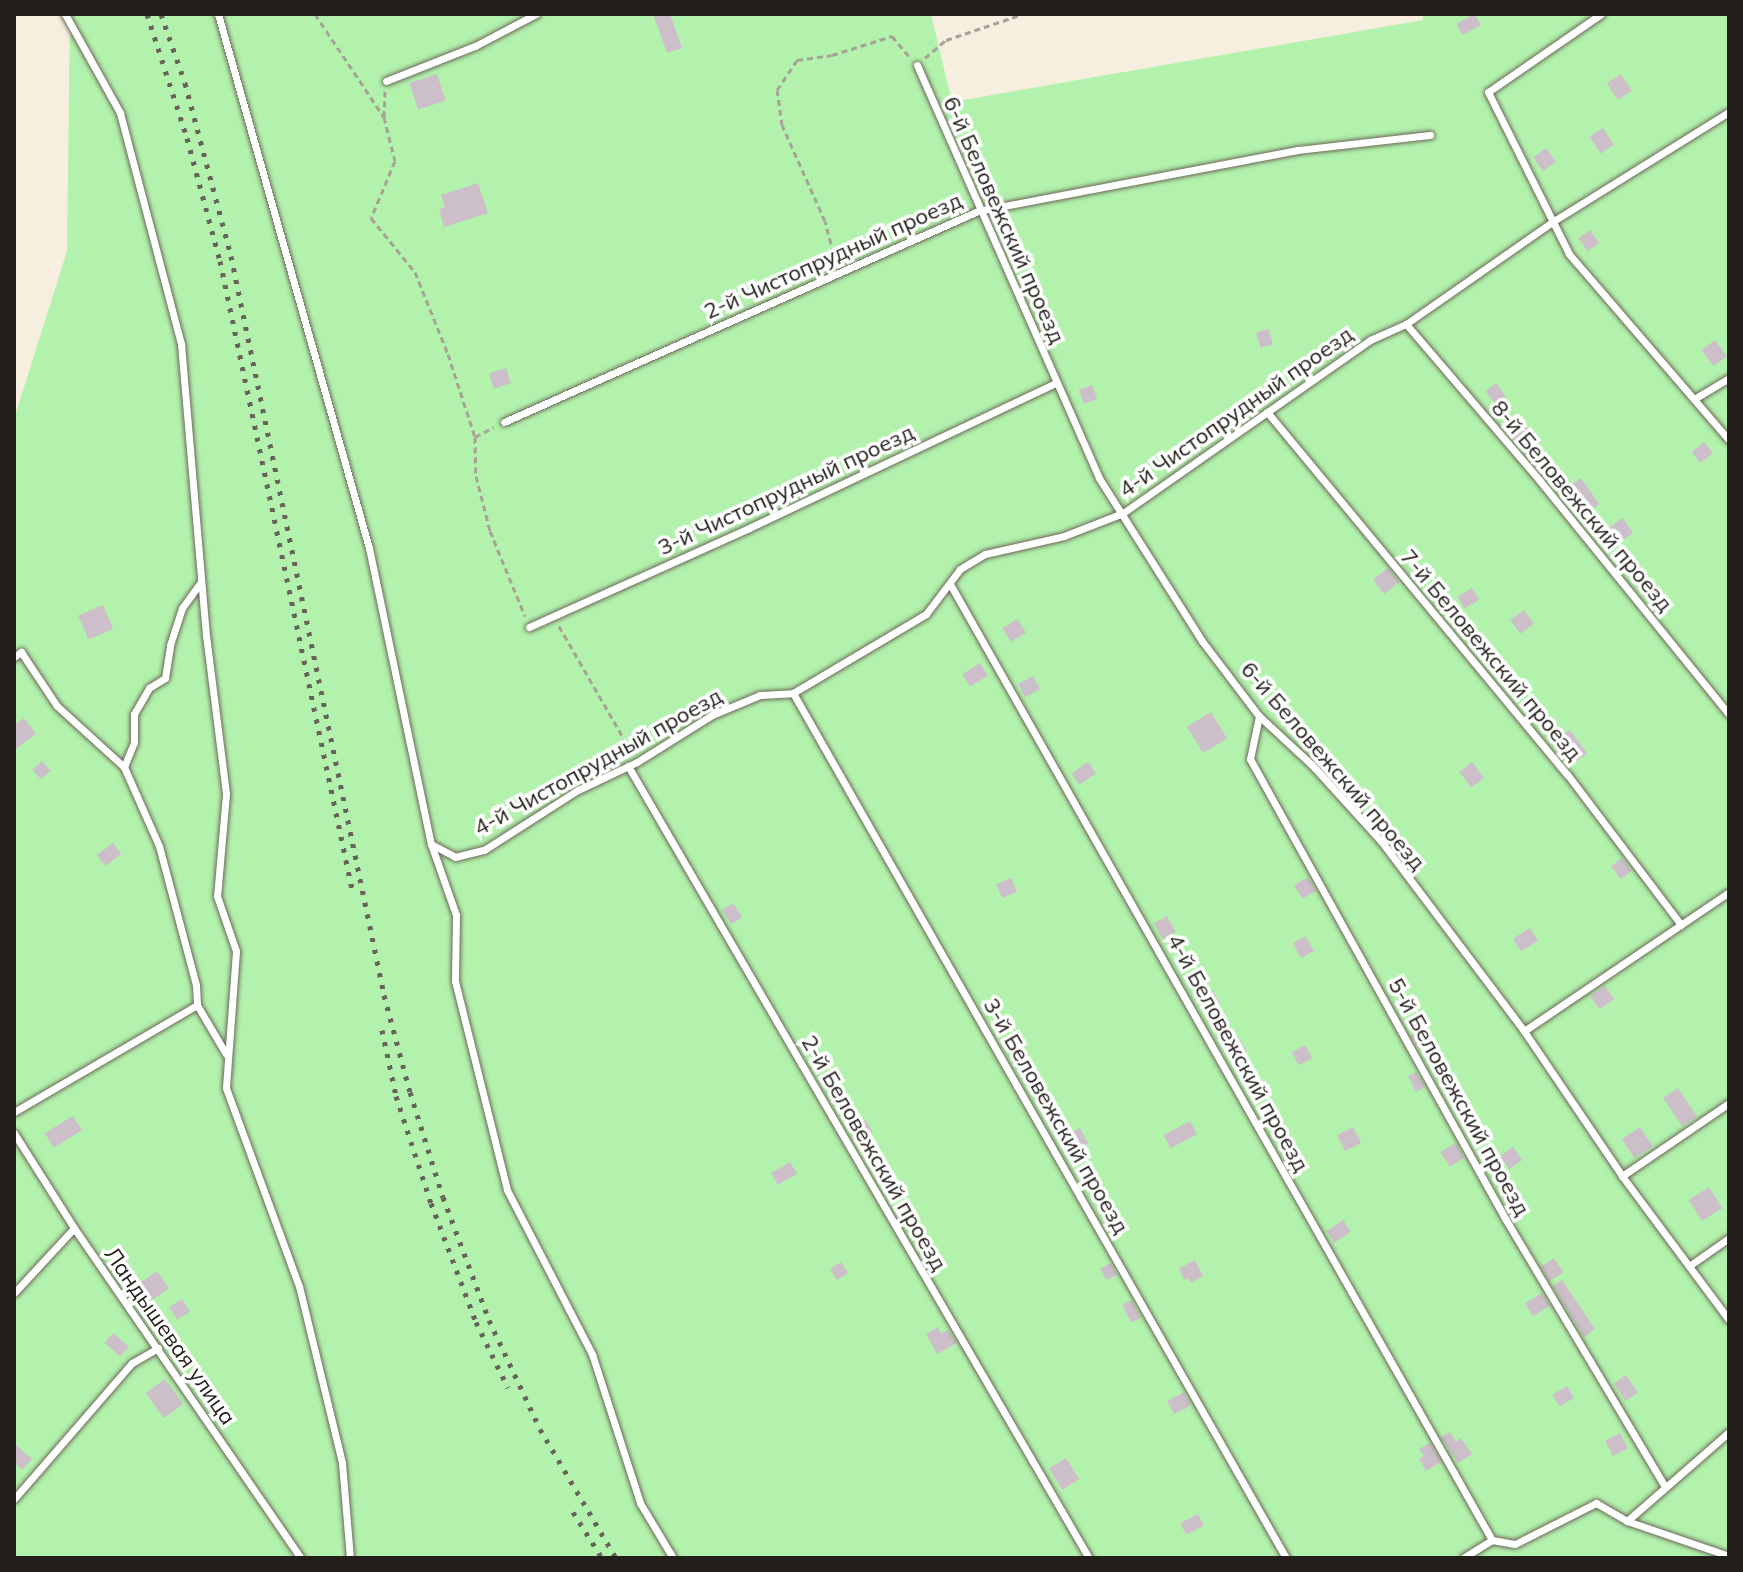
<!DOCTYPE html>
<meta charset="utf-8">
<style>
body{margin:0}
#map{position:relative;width:1743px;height:1572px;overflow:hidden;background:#f6efdf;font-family:Mulish,sans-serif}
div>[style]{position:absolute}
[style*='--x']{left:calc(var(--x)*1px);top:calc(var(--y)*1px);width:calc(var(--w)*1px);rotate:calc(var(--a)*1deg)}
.green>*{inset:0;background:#b2f2ac}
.building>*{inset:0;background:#cdbfca;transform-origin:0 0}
.path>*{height:3px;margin-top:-1.5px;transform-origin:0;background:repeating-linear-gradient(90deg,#a7a296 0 6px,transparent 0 10px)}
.roads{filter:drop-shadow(0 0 2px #6e685a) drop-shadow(0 0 2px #6e685a)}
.service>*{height:7px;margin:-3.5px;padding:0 3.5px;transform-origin:3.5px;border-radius:3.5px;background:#fff}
.rail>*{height:5px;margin-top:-2.5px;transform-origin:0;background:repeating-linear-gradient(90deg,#67635a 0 4px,transparent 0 12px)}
span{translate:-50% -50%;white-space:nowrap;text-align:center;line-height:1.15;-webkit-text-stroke:7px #fff;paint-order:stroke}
.street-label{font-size:22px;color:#23201b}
.frame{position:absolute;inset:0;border:16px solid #23201b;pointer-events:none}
</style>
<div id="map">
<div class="green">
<i style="clip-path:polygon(70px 14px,931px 14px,952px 102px,1423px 20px,1422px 14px,1729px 14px,1729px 1558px,14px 1558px,14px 419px,67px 251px)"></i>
</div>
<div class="building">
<i style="clip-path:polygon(653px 14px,670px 14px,682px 48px,667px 53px)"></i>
<i style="left:1475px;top:14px;width:13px;height:21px;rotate:63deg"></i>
<i style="left:437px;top:74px;width:28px;height:29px;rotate:72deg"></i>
<i style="left:1621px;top:74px;width:20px;height:17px;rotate:57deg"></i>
<i style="left:1603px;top:128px;width:20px;height:16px;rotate:57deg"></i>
<i style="left:1546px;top:148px;width:17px;height:16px;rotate:54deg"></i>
<i style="clip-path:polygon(478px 183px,488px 213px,444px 227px,439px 209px,445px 207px,441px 195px)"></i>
<i style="left:1590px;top:230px;width:16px;height:14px;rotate:55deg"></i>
<i style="left:1269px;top:329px;width:16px;height:13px;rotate:76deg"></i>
<i style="left:1715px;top:340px;width:20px;height:17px;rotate:53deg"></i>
<i style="left:506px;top:368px;width:16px;height:18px;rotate:72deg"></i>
<i style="left:1496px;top:383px;width:17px;height:13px;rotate:54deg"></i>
<i style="left:1092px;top:385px;width:15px;height:14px;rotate:70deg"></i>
<i style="left:1522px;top:421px;width:21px;height:17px;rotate:53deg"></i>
<i style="left:1704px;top:442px;width:14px;height:16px;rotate:51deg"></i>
<i style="left:1581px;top:478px;width:32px;height:22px;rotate:55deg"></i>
<i style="left:1623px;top:518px;width:18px;height:17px;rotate:56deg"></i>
<i style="left:1388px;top:568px;width:18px;height:19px;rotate:52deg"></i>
<i style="left:1472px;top:588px;width:14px;height:17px;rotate:60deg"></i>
<i style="left:103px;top:605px;width:26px;height:27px;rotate:67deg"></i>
<i style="left:1524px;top:610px;width:17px;height:17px;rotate:54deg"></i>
<i style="left:1018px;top:619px;width:16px;height:18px;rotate:60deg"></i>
<i style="left:980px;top:663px;width:15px;height:21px;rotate:58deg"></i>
<i style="left:1033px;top:676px;width:15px;height:17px;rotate:62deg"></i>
<i style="left:1211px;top:712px;width:31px;height:28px;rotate:59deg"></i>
<i style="clip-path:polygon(24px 718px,36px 734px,14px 750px,14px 725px)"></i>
<i style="left:1570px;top:730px;width:29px;height:20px;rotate:54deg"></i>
<i style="left:42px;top:761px;width:13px;height:13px;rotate:48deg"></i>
<i style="left:1088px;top:762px;width:14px;height:20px;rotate:56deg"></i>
<i style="left:1472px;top:762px;width:20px;height:16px;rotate:53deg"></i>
<i style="left:113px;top:843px;width:14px;height:20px;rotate:54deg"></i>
<i style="left:1622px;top:858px;width:16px;height:14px;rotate:52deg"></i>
<i style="left:1308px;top:877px;width:16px;height:16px;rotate:60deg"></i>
<i style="left:1011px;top:878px;width:15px;height:16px;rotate:67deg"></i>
<i style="left:733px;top:903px;width:17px;height:13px;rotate:57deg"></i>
<i style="left:1167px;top:916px;width:18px;height:15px;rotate:61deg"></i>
<i style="left:1530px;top:928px;width:15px;height:20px;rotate:58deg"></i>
<i style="left:1306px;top:936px;width:17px;height:15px;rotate:62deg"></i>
<i style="left:1605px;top:986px;width:16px;height:18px;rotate:55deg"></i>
<i style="left:1213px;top:991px;width:14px;height:17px;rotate:60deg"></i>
<i style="left:1424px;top:1028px;width:15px;height:15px;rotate:62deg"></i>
<i style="left:1237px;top:1035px;width:20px;height:17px;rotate:60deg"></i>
<i style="left:1305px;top:1045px;width:15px;height:15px;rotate:62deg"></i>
<i style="clip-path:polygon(1416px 1072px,1425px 1087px,1416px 1092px,1408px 1076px)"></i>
<i style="left:1678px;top:1088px;width:34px;height:18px;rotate:56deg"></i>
<i style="clip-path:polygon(856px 1114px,860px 1120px,864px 1118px,873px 1132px,857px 1141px,845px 1121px)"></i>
<i style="left:73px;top:1116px;width:17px;height:33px;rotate:59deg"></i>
<i style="left:1190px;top:1121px;width:15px;height:30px;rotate:62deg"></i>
<i style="left:1353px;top:1127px;width:18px;height:18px;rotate:63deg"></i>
<i style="left:1640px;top:1127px;width:23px;height:22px;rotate:56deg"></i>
<i style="left:1080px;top:1128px;width:17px;height:19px;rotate:62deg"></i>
<i style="clip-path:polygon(1456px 1143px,1464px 1158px,1450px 1167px,1440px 1152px)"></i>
<i style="left:1513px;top:1147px;width:16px;height:16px;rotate:55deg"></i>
<i style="left:790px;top:1162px;width:14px;height:22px;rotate:60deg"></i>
<i style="left:1516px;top:1186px;width:21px;height:17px;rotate:62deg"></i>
<i style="left:1709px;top:1187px;width:25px;height:24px;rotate:58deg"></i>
<i style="left:1343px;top:1220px;width:14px;height:20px;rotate:56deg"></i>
<i style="left:1554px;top:1258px;width:17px;height:16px;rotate:57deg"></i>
<i style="clip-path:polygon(1195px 1260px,1203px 1276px,1191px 1283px,1188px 1278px,1184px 1280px,1179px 1268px)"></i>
<i style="left:841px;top:1262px;width:13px;height:13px;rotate:58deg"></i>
<i style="left:1111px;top:1263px;width:13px;height:12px;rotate:63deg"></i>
<i style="left:157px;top:1271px;width:21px;height:21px;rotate:55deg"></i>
<i style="clip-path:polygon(1562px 1280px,1595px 1329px,1584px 1337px,1553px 1286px)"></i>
<i style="left:1542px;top:1293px;width:15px;height:20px;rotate:58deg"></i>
<i style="left:182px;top:1299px;width:15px;height:15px;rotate:58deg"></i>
<i style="left:1132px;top:1300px;width:20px;height:11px;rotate:63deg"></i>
<i style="clip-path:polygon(938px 1327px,941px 1333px,948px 1330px,957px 1343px,937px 1354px,926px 1334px)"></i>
<i style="left:113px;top:1333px;width:21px;height:13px;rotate:41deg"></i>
<i style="left:1626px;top:1375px;width:21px;height:15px;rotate:55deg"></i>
<i style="left:165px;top:1379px;width:31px;height:24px;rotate:54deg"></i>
<i style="left:1567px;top:1386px;width:14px;height:17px;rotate:60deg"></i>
<i style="left:1184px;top:1392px;width:15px;height:19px;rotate:62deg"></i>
<i style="clip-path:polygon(1450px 1432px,1456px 1442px,1461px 1438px,1472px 1454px,1458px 1463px,1441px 1437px)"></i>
<i style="left:1620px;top:1433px;width:17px;height:17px;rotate:62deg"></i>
<i style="clip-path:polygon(14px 1443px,32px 1459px,22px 1470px,14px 1462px)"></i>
<i style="clip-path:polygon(1430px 1443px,1441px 1462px,1426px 1471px,1419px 1459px,1424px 1456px,1419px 1449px)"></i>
<i style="left:1066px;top:1458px;width:25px;height:20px;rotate:58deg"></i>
<i style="left:1198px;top:1514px;width:13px;height:20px;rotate:63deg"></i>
</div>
<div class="path">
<i style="--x:315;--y:14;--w:124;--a:56.2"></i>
<i style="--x:925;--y:58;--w:28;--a:-41"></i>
<i style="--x:946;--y:40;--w:81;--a:-18.7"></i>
<i style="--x:385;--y:91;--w:26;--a:92"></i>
<i style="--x:384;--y:117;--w:45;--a:76"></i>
<i style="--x:395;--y:161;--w:62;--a:112.8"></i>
<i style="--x:371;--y:218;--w:70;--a:50.8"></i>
<i style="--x:415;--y:272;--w:88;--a:68.1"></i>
<i style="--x:448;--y:354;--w:87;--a:72"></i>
<i style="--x:475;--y:437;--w:21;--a:-28"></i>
<i style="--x:836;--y:263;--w:43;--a:-104.7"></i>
<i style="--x:825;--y:221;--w:105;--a:-114.1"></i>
<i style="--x:782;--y:125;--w:35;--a:-98"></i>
<i style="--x:777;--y:90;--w:36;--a:-56"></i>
<i style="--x:797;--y:60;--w:35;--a:-8"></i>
<i style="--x:832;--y:55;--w:63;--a:-17.6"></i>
<i style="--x:892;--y:36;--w:26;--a:50"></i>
<i style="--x:475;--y:437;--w:39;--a:89"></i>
<i style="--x:476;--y:476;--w:57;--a:75.7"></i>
<i style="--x:490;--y:531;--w:92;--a:67.6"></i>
<i style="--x:559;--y:626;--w:144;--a:60.1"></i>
</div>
<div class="roads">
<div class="service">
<i style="--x:65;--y:14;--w:113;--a:60.9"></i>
<i style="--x:120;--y:113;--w:239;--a:75.2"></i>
<i style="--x:181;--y:344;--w:292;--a:85.1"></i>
<i style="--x:206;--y:635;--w:160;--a:82.8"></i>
<i style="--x:226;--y:794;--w:102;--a:95"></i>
<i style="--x:217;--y:896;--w:58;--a:70.9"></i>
<i style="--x:236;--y:951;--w:137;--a:94.2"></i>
<i style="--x:226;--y:1088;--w:211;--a:69.8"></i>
<i style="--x:299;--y:1286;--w:182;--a:76.3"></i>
<i style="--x:342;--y:1463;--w:95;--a:85.2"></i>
<i style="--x:218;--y:14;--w:555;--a:74.21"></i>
<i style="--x:369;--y:548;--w:302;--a:78.2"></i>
<i style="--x:431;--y:844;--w:75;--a:70.6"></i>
<i style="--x:456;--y:915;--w:66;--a:90.9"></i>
<i style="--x:455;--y:981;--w:215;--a:76"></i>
<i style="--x:507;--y:1190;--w:185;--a:62.6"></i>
<i style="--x:592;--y:1354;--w:157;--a:72.1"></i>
<i style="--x:640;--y:1503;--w:64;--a:59"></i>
<i style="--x:1601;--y:14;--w:137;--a:145.4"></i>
<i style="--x:1488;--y:92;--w:181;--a:63.4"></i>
<i style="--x:1569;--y:254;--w:245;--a:49.3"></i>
<i style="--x:917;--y:65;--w:451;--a:66.2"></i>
<i style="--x:1099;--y:478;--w:193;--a:57.7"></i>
<i style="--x:1202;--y:641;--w:94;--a:52.8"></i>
<i style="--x:1259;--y:716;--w:72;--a:42.8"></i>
<i style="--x:1312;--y:765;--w:103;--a:47.8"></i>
<i style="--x:1381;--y:841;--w:238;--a:53"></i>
<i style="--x:1524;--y:1031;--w:175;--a:55.9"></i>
<i style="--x:1622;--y:1176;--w:179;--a:53.4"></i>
<i style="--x:386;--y:81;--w:96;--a:-21.5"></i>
<i style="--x:475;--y:46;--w:69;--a:-27.7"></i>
<i style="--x:1406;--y:324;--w:206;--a:49.5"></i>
<i style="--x:1540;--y:481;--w:300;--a:51"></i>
<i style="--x:1694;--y:399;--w:41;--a:-31"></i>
<i style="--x:1267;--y:412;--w:470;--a:50.4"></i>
<i style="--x:1567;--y:774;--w:189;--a:52.9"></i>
<i style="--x:504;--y:422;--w:519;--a:-24"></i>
<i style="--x:978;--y:211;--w:326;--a:-10.8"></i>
<i style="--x:1298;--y:150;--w:133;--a:-6.5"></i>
<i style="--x:950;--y:584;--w:1099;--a:60.45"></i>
<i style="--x:529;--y:627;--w:241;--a:-24.2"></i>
<i style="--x:749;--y:528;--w:340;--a:-25.3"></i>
<i style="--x:14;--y:657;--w:9;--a:-36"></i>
<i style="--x:21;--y:652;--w:65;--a:56.3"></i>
<i style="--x:57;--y:706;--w:91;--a:42.3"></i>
<i style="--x:124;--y:767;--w:86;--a:66.1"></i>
<i style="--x:159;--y:846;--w:144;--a:75.1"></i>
<i style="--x:196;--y:985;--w:20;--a:87"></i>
<i style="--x:793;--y:693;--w:996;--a:60.32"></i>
<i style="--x:1259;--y:716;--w:44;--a:101.8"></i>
<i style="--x:1250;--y:759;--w:527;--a:60.96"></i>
<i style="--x:1506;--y:1220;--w:311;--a:59.2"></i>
<i style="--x:628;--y:766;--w:916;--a:59.8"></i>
<i style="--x:124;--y:767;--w:27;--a:-68"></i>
<i style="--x:134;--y:742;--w:28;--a:-90"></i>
<i style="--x:134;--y:714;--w:30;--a:-60"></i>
<i style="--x:149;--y:688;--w:19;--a:-32"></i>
<i style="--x:165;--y:678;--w:33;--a:-81"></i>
<i style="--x:170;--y:645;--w:39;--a:-72"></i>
<i style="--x:182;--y:608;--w:32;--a:-54"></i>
<i style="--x:431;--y:844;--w:27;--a:28"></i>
<i style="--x:455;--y:857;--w:30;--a:-14"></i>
<i style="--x:484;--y:850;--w:112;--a:-32.6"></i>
<i style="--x:578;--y:790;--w:65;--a:-25.4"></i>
<i style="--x:637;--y:762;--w:89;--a:-32.1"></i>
<i style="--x:712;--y:715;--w:52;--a:-22.6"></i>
<i style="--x:760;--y:695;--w:33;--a:-3"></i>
<i style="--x:793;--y:693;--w:155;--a:-30.7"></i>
<i style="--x:926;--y:614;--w:56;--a:-52.9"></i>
<i style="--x:960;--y:569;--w:29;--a:-31"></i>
<i style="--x:985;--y:554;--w:81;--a:-12.8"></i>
<i style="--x:1064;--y:536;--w:63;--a:-21.3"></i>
<i style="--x:1123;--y:513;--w:302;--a:-35"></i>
<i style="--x:1370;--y:340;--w:39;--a:-24"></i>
<i style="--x:1406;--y:324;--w:178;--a:-34.9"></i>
<i style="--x:1552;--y:222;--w:208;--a:-31.9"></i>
<i style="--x:1524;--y:1031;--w:248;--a:-34.1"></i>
<i style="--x:14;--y:1112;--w:212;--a:-30.3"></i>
<i style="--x:197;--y:1005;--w:57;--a:59.4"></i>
<i style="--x:14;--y:1133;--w:112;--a:57.7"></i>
<i style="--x:74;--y:1228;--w:401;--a:55.5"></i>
<i style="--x:1622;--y:1176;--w:130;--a:-34.3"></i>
<i style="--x:1689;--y:1266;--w:49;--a:-35"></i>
<i style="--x:14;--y:1293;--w:88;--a:-47.3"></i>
<i style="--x:14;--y:1499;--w:180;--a:-49.1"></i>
<i style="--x:132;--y:1363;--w:30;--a:-30"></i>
<i style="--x:1627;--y:1521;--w:108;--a:18.9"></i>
<i style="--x:1463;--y:1558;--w:34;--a:-32"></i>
<i style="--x:1492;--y:1540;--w:23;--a:10"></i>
<i style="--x:1515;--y:1544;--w:91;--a:-26.8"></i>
<i style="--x:1596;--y:1503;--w:36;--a:30"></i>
<i style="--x:1627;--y:1521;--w:135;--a:-41.1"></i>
</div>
</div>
<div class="rail">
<i style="--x:147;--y:14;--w:130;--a:72.1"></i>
<i style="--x:187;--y:138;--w:127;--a:75"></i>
<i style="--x:220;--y:261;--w:642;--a:78.13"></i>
<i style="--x:161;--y:14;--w:73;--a:70.8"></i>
<i style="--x:185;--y:83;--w:179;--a:75.1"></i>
<i style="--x:231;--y:256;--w:755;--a:78.3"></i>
<i style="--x:384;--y:995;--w:100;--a:75"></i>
<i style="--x:410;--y:1092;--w:110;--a:72.6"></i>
<i style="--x:443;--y:1197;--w:131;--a:69.5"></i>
<i style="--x:489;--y:1320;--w:120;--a:64.9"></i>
<i style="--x:540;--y:1429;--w:150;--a:59.5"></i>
<i style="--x:382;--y:1030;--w:67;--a:78"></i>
<i style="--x:396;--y:1096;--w:113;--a:71.9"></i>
<i style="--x:431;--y:1203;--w:127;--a:69.3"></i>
<i style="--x:476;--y:1322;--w:73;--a:64.1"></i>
<i style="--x:573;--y:1512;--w:54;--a:57.8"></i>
</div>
<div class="street-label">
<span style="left:1004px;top:220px;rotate:66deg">6-й Беловежский проезд</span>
<span style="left:833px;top:256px;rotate:-24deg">2-й Чистопрудный проезд</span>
<span style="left:1236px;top:412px;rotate:-35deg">4-й Чистопрудный проезд</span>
<span style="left:786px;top:490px;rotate:-25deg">3-й Чистопрудный проезд</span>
<span style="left:1582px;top:506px;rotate:50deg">8-й Беловежский проезд</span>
<span style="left:1491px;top:655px;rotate:50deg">7-й Беловежский проезд</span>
<span style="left:598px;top:762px;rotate:-29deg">4-й Чистопрудный проезд</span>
<span style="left:1333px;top:766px;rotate:49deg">6-й Беловежский проезд</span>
<span style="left:1238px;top:1053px;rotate:61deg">4-й Беловежский проезд</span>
<span style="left:1459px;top:1097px;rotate:61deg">5-й Беловежский проезд</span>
<span style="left:1056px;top:1116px;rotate:60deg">3-й Беловежский проезд</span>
<span style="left:874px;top:1153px;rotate:60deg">2-й Беловежский проезд</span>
<span style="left:170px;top:1336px;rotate:55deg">Ландышевая улица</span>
</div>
<div class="frame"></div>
</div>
